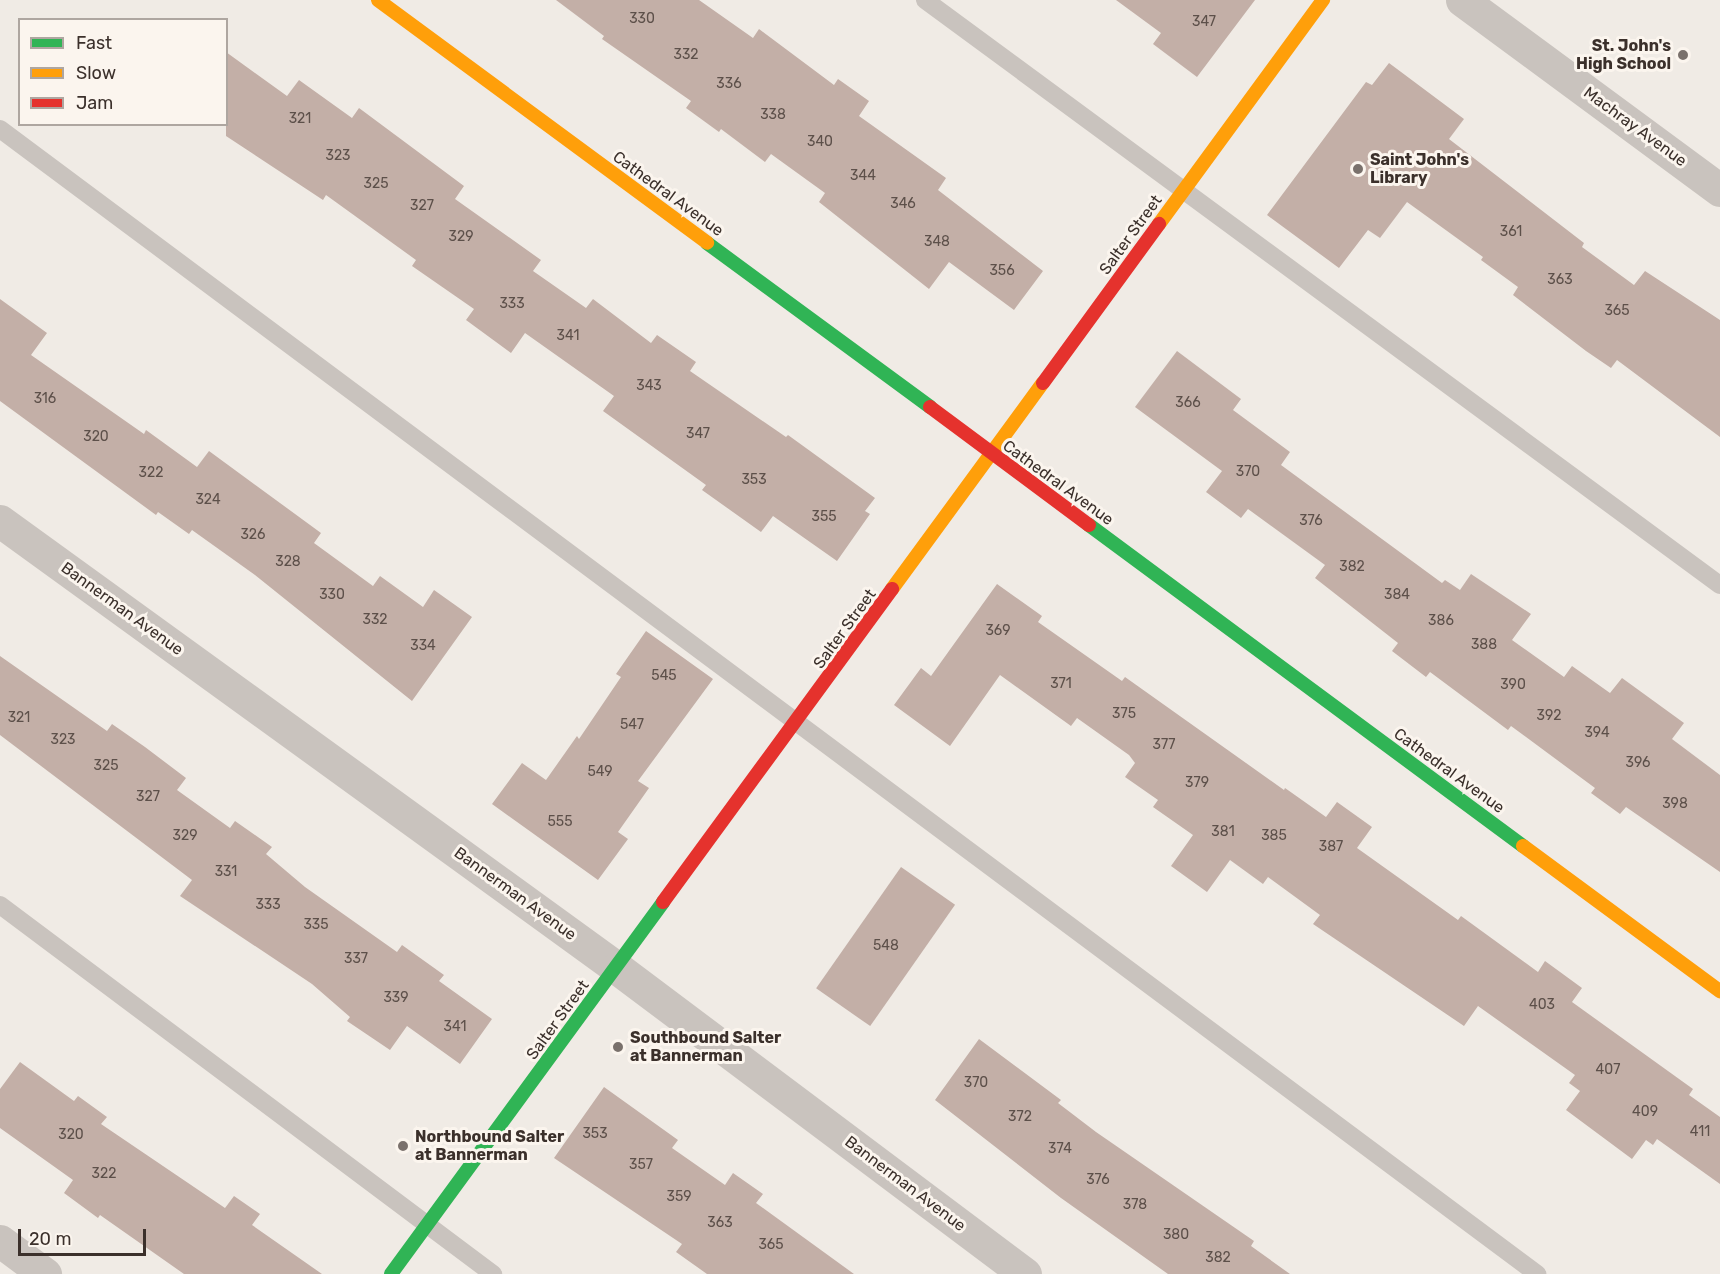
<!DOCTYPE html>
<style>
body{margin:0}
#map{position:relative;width:1720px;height:1274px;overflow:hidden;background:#f0ebe5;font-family:Rubik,sans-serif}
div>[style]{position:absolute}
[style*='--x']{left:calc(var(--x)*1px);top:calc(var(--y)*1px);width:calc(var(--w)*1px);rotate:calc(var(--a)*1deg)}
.building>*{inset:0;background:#c3afa7;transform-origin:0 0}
.lane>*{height:18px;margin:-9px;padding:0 9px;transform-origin:9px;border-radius:9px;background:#c9c3be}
.street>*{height:33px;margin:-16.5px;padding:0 16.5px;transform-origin:16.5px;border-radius:16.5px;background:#c9c3be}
.fast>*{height:14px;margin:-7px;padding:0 7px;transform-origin:7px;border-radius:7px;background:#30b455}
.slow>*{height:14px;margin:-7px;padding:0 7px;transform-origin:7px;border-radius:7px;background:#ff9f0a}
.jam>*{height:14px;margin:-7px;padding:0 7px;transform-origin:7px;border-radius:7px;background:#e5322d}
.dots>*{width:16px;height:16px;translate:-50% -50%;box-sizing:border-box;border:3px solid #fbf5ee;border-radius:50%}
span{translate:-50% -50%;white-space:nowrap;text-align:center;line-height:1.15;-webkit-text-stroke:6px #fbf5ee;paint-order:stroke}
.number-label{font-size:14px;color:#5d504a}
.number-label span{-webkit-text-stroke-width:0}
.poi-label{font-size:16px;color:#3b302b;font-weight:700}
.right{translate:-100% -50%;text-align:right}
.left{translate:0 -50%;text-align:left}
.street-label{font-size:16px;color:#3b302b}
.legend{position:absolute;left:18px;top:18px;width:210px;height:108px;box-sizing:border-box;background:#fbf5ee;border:2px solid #aea6a0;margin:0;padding:8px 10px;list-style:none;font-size:18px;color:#3b302b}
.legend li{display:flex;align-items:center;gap:12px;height:30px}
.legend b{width:30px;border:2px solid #aea6a0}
.scale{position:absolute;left:18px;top:1229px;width:128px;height:27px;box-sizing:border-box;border:3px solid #3b302b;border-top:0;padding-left:8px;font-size:18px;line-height:21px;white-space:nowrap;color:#3b302b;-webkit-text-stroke:4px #fbf5ee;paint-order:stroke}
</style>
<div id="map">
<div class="building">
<i style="clip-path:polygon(556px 0,699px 0,753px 38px,759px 29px,834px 85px,838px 79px,869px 101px,859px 116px,946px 178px,938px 190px,1043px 271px,1014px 310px,949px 262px,929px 289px,819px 202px,825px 193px,771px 154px,765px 162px,721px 129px,719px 132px,686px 108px,691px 101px,602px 39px,604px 36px)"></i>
<i style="clip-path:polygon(1116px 0,1255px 0,1197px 77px,1153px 44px,1161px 33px)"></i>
<i style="clip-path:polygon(226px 52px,287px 96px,299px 80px,352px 118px,359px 108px,464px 186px,455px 199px,541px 260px,533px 271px,586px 308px,593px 299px,651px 343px,657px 335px,696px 362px,690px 371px,786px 437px,788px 435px,875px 498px,865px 511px,870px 514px,837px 561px,773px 516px,761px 532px,702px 490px,706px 485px,603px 411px,614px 396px,525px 333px,511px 353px,466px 320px,474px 309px,412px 266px,416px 260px,326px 195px,323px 200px,226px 136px)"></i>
<i style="clip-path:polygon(1389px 63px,1464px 119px,1449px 139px,1584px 243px,1582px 247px,1634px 285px,1645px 271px,1720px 320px,1720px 437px,1617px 360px,1611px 368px,1586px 351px,1513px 295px,1518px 287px,1481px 260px,1483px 257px,1407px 202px,1380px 238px,1368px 230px,1339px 268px,1267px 215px,1366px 82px,1372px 85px)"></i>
<i style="clip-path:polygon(0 299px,47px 333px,31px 355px,144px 434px,146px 430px,197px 467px,209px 451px,321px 533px,314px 543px,373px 586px,380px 576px,423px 607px,434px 590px,472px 617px,412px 701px,255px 575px,192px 530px,189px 534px,158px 512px,156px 515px,0 401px)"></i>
<i style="clip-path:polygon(1177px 351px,1241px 399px,1233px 410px,1290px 452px,1281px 465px,1442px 583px,1445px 580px,1460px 590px,1471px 574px,1531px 614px,1512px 640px,1564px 677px,1572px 666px,1610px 693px,1622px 678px,1684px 723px,1672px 739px,1720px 775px,1720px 872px,1626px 807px,1620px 814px,1591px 793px,1595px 788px,1511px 726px,1508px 730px,1430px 672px,1426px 677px,1392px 651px,1398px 643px,1315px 578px,1325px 565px,1248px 509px,1241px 518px,1206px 492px,1222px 471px,1135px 407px)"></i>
<i style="clip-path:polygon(997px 584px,1042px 616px,1038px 622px,1122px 681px,1125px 677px,1284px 790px,1285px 788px,1326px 817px,1337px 802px,1372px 827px,1357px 848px,1458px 920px,1461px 916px,1538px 972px,1545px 961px,1582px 988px,1572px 1002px,1693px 1089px,1689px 1095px,1720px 1117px,1720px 1184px,1657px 1139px,1653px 1145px,1646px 1140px,1632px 1159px,1566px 1110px,1580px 1091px,1569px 1083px,1575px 1075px,1478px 1006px,1464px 1026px,1313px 924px,1320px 915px,1268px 877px,1263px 884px,1230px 860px,1207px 892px,1171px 866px,1193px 835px,1153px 807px,1158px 800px,1125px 777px,1135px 763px,1129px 755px,1077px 718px,1071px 726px,1000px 675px,950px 746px,894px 705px,921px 668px,931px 676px)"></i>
<i style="clip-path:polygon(646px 631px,713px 679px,638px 781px,649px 788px,618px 832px,628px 839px,598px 880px,492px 804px,522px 763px,546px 780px,577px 736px,579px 739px,621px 677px,616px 674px)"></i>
<i style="clip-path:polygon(0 656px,107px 731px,112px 724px,145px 747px,186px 778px,177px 790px,230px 828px,235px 821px,272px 847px,266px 854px,305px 887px,397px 952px,402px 945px,444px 975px,439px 981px,492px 1019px,460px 1064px,407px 1026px,390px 1050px,347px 1021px,350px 1017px,312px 984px,180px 896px,192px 880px,0 735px)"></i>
<i style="left:901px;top:867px;width:66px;height:148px;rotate:35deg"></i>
<i style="clip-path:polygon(979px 1039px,1061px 1100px,1058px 1103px,1096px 1132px,1254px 1241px,1251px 1246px,1290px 1274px,1168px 1274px,1061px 1198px,935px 1100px)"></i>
<i style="clip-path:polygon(20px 1062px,74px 1101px,78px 1096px,107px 1117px,101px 1124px,225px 1208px,234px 1196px,260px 1214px,252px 1225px,322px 1274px,184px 1274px,100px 1215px,98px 1218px,64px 1193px,73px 1180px,0 1128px,0 1089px)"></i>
<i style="clip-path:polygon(604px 1087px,678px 1140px,672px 1148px,725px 1185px,733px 1173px,763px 1194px,756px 1203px,854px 1274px,707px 1274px,676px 1252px,682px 1244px,554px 1158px)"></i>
</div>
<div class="lane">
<i style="--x:925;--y:0;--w:987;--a:36.35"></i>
<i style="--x:0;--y:129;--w:1917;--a:36.68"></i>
<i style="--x:0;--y:905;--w:616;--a:36.81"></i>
</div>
<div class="street">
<i style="--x:1462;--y:0;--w:320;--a:36.4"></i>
<i style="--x:0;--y:521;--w:762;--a:35.92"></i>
<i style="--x:617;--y:968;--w:510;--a:36.87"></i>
<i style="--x:0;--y:1241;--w:56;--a:36.3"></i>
</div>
<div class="fast">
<i style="--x:707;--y:243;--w:277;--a:36.3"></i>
<i style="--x:1089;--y:525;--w:540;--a:36.49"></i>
<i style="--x:391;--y:1274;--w:461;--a:-53.8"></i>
</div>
<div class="slow">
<i style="--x:378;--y:0;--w:409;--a:36.4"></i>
<i style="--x:1159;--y:224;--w:278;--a:-53.8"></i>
<i style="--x:892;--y:589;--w:255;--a:-53.8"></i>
<i style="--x:1523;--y:846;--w:245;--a:36.4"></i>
</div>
<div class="jam">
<i style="--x:1043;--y:383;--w:197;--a:-53.9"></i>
<i style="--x:930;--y:407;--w:198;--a:36.6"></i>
<i style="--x:663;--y:902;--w:388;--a:-53.8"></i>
</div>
<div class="dots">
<i style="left:1683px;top:55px;background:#7a716c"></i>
<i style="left:1358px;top:169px;background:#7a716c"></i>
<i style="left:618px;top:1047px;background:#7a716c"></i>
<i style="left:403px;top:1146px;background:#7a716c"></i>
</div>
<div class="number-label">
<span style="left:642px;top:19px">330</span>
<span style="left:1204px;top:22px">347</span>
<span style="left:686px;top:55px">332</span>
<span style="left:729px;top:84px">336</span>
<span style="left:773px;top:115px">338</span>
<span style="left:300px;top:119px">321</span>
<span style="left:820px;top:142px">340</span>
<span style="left:338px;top:156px">323</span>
<span style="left:863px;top:176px">344</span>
<span style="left:376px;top:184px">325</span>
<span style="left:903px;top:204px">346</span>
<span style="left:422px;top:206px">327</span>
<span style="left:1511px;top:232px">361</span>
<span style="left:461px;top:237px">329</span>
<span style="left:937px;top:242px">348</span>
<span style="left:1002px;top:271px">356</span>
<span style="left:1560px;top:280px">363</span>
<span style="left:512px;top:304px">333</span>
<span style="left:1617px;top:311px">365</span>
<span style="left:568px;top:336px">341</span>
<span style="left:649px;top:386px">343</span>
<span style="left:45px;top:399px">316</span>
<span style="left:1188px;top:403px">366</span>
<span style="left:698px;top:434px">347</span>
<span style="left:96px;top:437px">320</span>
<span style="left:1248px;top:472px">370</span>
<span style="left:151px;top:473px">322</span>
<span style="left:754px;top:480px">353</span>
<span style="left:208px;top:500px">324</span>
<span style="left:824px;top:517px">355</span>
<span style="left:1311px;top:521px">376</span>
<span style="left:253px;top:535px">326</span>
<span style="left:288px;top:562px">328</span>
<span style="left:1352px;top:567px">382</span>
<span style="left:332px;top:595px">330</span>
<span style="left:1397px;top:595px">384</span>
<span style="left:375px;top:620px">332</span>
<span style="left:1441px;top:621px">386</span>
<span style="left:998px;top:631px">369</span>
<span style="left:1484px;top:645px">388</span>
<span style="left:423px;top:646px">334</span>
<span style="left:664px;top:676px">545</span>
<span style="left:1061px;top:684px">371</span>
<span style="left:1513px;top:685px">390</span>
<span style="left:1124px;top:714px">375</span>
<span style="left:1549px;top:716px">392</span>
<span style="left:19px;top:718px">321</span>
<span style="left:632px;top:725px">547</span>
<span style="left:1597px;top:733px">394</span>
<span style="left:63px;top:740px">323</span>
<span style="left:1164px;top:745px">377</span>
<span style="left:1638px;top:763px">396</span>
<span style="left:106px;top:766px">325</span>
<span style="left:600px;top:772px">549</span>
<span style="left:1197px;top:783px">379</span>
<span style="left:148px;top:797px">327</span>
<span style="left:1675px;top:804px">398</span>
<span style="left:560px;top:822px">555</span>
<span style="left:1223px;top:832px">381</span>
<span style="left:185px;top:836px">329</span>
<span style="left:1274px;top:836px">385</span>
<span style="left:1331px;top:847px">387</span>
<span style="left:226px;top:872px">331</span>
<span style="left:268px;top:905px">333</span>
<span style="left:316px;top:925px">335</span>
<span style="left:886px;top:946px">548</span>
<span style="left:356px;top:959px">337</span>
<span style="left:396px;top:998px">339</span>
<span style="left:1542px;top:1005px">403</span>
<span style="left:455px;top:1027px">341</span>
<span style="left:1608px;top:1070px">407</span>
<span style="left:976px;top:1083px">370</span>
<span style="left:1645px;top:1112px">409</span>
<span style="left:1020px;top:1117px">372</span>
<span style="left:1700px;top:1132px">411</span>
<span style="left:595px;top:1134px">353</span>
<span style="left:71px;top:1135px">320</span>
<span style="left:1060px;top:1149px">374</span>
<span style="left:641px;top:1165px">357</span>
<span style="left:104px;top:1174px">322</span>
<span style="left:1098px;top:1180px">376</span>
<span style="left:679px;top:1197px">359</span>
<span style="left:1135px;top:1205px">378</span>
<span style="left:720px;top:1223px">363</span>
<span style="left:1176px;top:1235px">380</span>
<span style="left:771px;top:1245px">365</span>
<span style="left:1218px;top:1258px">382</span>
</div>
<div class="poi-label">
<span class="right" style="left:1671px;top:55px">St. John's<br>High School</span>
<span class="left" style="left:1370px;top:169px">Saint John's<br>Library</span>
<span class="left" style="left:630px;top:1047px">Southbound Salter<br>at Bannerman</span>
<span class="left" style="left:415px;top:1146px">Northbound Salter<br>at Bannerman</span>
</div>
<div class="street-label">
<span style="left:1635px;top:127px;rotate:36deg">Machray Avenue</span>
<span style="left:668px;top:194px;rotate:36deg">Cathedral Avenue</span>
<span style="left:1131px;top:235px;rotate:-54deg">Salter Street</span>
<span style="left:1058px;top:483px;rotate:36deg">Cathedral Avenue</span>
<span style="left:122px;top:609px;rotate:36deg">Bannerman Avenue</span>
<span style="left:845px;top:629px;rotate:-54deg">Salter Street</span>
<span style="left:1449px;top:771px;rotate:36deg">Cathedral Avenue</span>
<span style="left:515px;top:894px;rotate:36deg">Bannerman Avenue</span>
<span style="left:558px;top:1020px;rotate:-54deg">Salter Street</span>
<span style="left:905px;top:1184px;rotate:37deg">Bannerman Avenue</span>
</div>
<ul class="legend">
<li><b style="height:8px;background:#30b455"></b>Fast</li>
<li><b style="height:8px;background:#ff9f0a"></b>Slow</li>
<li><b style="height:8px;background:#e5322d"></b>Jam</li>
</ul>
<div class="scale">20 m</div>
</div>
